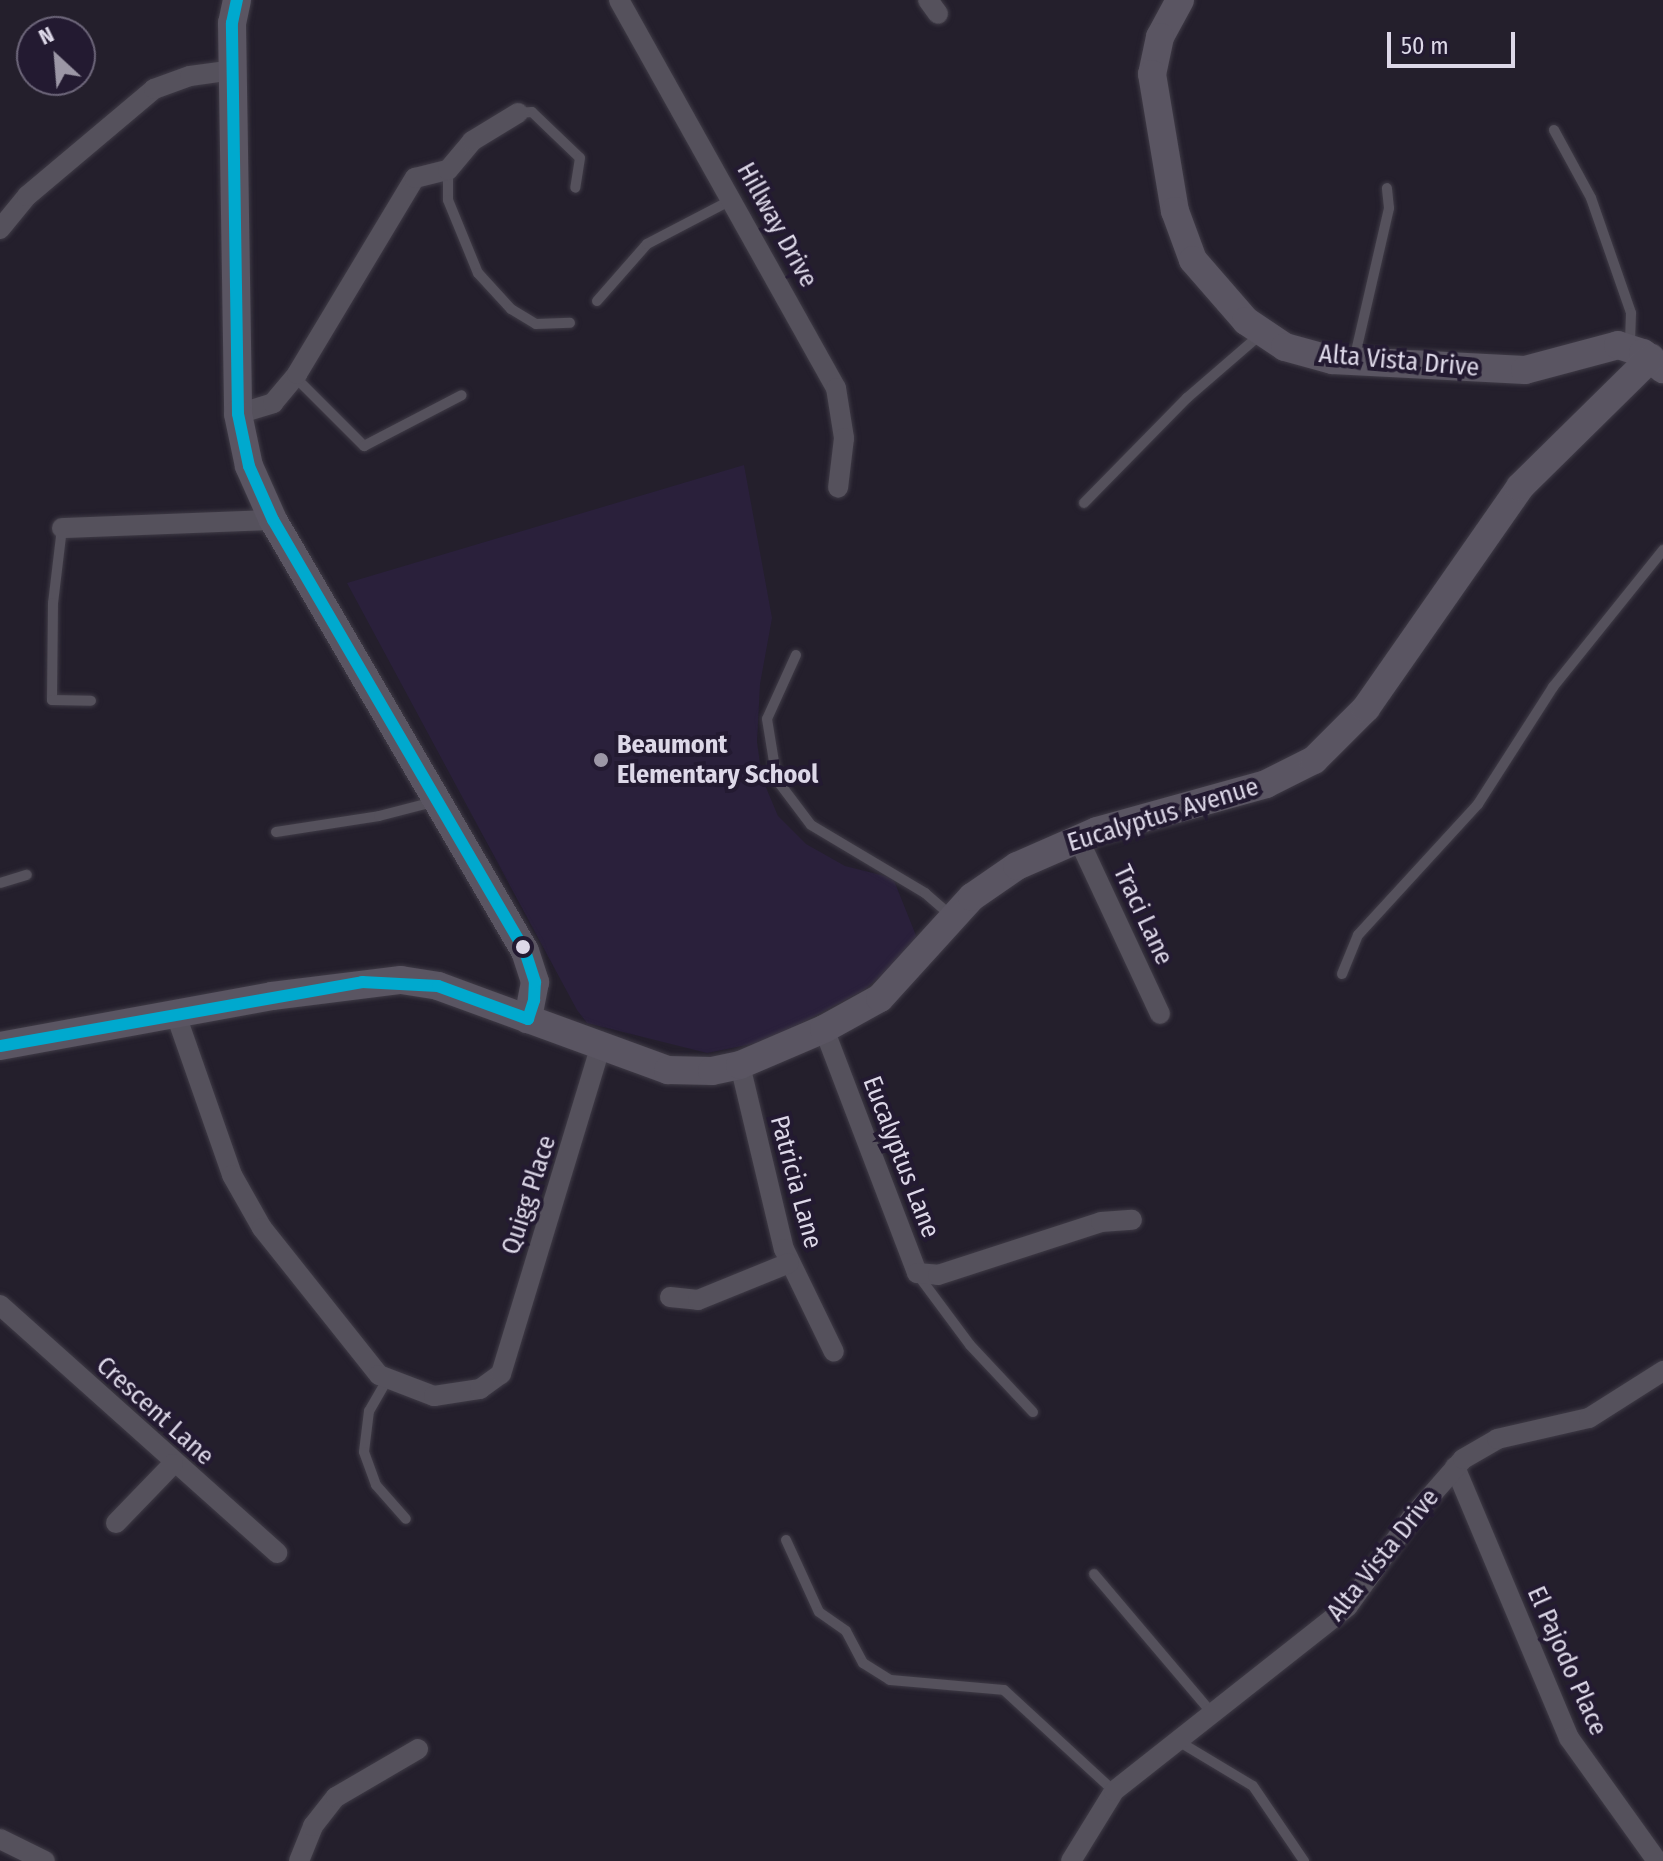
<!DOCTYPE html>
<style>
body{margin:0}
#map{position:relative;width:1663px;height:1861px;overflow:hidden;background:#241f2c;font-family:"Fira Sans Condensed",sans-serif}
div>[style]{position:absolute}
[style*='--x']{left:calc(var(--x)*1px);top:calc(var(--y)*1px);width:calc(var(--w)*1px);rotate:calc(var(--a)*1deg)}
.built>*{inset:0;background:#2a203b}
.roads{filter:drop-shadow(0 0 2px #3f3b46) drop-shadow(0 0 2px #3f3b46)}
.lane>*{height:10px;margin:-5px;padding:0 5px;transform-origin:5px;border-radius:5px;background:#55515c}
.street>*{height:20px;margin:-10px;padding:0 10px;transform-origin:10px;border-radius:10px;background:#55515c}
.secondary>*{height:28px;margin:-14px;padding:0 14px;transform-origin:14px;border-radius:14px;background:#5a5562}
.bus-1>*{height:12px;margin:-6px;padding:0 6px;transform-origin:6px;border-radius:6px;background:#00a9ce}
.dots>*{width:22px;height:22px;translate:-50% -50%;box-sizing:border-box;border:4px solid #231a31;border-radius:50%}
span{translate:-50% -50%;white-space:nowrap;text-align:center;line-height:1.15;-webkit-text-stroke:8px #231a31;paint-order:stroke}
.street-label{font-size:26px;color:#ddd8e8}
.poi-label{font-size:26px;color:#ddd8e8;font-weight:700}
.left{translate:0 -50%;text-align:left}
.north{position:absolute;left:16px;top:16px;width:80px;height:80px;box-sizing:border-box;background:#231a31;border:2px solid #6d667a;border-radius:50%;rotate:334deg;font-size:22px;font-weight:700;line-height:32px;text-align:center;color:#ddd8e8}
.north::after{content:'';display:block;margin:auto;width:28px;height:36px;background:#9c97a6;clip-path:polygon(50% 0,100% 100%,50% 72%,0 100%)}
.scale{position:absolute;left:1387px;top:32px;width:128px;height:36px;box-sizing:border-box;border:4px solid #ddd8e8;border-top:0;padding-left:10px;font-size:24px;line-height:28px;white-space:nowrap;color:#ddd8e8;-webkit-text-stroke:6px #231a31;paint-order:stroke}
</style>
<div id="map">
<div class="built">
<i style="clip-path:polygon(744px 465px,772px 618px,760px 684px,757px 742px,762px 778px,778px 816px,806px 844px,845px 866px,893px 878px,919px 943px,864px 990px,767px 1041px,707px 1053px,587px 1023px,577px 1010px,347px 583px)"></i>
</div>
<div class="roads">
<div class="lane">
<i style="--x:518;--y:113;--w:14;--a:-4"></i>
<i style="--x:532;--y:112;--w:66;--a:43.8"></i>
<i style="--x:580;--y:158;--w:30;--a:99"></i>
<i style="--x:1554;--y:130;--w:77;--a:61.4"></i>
<i style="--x:1591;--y:198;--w:122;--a:70.8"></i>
<i style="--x:1631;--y:313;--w:32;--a:92"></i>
<i style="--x:448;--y:170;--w:30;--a:90"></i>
<i style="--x:448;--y:200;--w:79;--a:67.7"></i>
<i style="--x:478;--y:273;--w:49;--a:47.5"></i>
<i style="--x:511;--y:309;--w:29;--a:31"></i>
<i style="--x:536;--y:324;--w:34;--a:-2"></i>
<i style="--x:597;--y:301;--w:76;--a:-48.7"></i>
<i style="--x:647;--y:244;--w:97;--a:-27.6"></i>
<i style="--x:1354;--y:360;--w:156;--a:-77"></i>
<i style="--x:1389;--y:208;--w:20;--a:-96"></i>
<i style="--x:295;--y:377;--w:98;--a:45"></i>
<i style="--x:364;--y:446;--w:110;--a:-27.5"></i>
<i style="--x:1084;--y:503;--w:147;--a:-45.6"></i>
<i style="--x:1187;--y:398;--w:99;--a:-40.9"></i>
<i style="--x:62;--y:528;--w:76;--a:96.8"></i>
<i style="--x:53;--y:603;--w:97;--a:90.6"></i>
<i style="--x:52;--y:700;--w:39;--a:1"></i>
<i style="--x:796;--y:655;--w:70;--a:114.4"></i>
<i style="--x:767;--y:719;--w:62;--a:80.7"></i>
<i style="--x:777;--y:780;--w:56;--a:52.9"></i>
<i style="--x:811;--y:825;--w:133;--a:30.8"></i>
<i style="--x:925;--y:893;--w:37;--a:41"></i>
<i style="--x:276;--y:832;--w:104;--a:-8.8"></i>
<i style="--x:379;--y:816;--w:56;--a:-14.5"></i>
<i style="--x:0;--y:883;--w:28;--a:-17"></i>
<i style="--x:1342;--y:974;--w:42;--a:-67.7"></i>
<i style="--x:1358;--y:935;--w:178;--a:-47.5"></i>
<i style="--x:1478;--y:804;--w:139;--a:-57.3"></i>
<i style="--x:1553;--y:687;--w:176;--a:-51.2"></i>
<i style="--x:918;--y:1275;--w:87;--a:53.4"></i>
<i style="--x:970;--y:1345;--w:92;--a:46.8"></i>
<i style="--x:387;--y:1380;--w:36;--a:120"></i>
<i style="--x:369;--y:1411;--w:41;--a:97"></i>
<i style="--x:364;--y:1452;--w:35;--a:70"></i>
<i style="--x:376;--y:1485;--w:45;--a:48.6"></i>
<i style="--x:786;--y:1540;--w:79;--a:65.4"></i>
<i style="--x:819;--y:1612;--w:33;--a:35"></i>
<i style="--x:846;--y:1631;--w:36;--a:62"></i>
<i style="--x:863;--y:1663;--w:32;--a:32"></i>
<i style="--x:890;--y:1680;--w:114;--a:5"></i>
<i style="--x:1004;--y:1690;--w:149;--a:42.6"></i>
<i style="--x:1094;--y:1574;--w:182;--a:49.7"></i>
<i style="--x:1178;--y:1741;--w:87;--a:31"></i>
<i style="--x:1253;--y:1786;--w:91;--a:55.8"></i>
</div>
<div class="street">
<i style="--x:619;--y:0;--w:445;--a:60.8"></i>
<i style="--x:836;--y:388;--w:51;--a:80.9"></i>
<i style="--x:844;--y:438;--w:50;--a:96.8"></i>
<i style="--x:928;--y:0;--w:17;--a:54"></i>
<i style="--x:0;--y:229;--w:43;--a:-50.7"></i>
<i style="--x:27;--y:196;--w:166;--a:-40.1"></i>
<i style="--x:154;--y:89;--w:38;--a:-20"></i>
<i style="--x:190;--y:76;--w:43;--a:-7.9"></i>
<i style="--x:238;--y:414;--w:37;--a:-17"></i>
<i style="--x:273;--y:403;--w:38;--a:-50"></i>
<i style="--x:297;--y:374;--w:229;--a:-59"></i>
<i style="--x:415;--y:178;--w:34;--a:-14"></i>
<i style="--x:448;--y:170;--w:38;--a:-50"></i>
<i style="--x:472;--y:141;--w:54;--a:-31.3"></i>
<i style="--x:62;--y:528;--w:211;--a:-2.2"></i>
<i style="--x:1078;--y:838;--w:194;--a:65"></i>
<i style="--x:175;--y:1012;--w:173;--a:70.7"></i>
<i style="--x:232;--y:1175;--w:61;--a:60.5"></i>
<i style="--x:262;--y:1228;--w:188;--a:51.5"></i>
<i style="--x:379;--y:1375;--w:59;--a:20.9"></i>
<i style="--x:434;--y:1396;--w:47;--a:-8.7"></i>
<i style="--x:480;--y:1389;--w:26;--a:-36"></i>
<i style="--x:501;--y:1374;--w:344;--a:-73.1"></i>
<i style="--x:824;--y:1029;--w:261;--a:69.1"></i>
<i style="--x:917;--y:1273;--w:21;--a:5"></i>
<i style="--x:938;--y:1275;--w:171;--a:-18"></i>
<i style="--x:1101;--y:1222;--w:31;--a:-4"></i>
<i style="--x:740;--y:1065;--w:189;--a:76.6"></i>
<i style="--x:784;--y:1249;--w:114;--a:64.1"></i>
<i style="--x:670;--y:1297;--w:28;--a:6"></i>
<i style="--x:698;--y:1300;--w:98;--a:-22.1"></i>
<i style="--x:0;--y:1305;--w:372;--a:41.8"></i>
<i style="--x:1455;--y:1467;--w:294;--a:67.2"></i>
<i style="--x:1569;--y:1738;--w:151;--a:54.4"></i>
<i style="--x:116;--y:1523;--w:82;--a:-46"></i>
<i style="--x:0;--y:1839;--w:50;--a:26.1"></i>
<i style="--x:299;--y:1861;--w:38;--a:-68"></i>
<i style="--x:313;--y:1826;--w:37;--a:-52"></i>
<i style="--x:336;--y:1797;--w:95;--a:-30.3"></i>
<i style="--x:1071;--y:1861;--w:82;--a:-58.4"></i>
<i style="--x:1114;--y:1791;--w:298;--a:-38.3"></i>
<i style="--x:1348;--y:1606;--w:111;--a:-54.2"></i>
<i style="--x:1413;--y:1516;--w:76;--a:-48.7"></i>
<i style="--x:1463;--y:1459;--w:39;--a:-30"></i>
<i style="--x:1497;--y:1439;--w:94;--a:-12.9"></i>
<i style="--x:1589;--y:1418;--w:88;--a:-32.4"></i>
</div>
<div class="secondary">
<i style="--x:237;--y:0;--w:24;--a:102"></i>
<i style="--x:232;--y:23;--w:391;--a:89.1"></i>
<i style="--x:238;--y:414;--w:53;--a:78.1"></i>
<i style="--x:249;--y:466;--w:59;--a:66"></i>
<i style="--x:273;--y:520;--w:499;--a:59.7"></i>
<i style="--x:525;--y:951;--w:33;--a:72"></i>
<i style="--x:535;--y:982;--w:38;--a:101"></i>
<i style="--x:1180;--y:0;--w:42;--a:118.4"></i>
<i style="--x:1160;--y:37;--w:38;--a:102"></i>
<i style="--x:1152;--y:74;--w:139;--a:80.5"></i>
<i style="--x:1175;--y:211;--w:52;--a:69.8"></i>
<i style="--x:1193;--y:260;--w:81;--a:49"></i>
<i style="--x:1246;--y:321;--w:47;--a:33.7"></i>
<i style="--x:1285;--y:347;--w:49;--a:15.5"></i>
<i style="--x:1332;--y:360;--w:193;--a:3"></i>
<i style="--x:1525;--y:370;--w:96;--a:-15"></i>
<i style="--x:1618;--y:345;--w:26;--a:18"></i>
<i style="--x:1643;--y:353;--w:26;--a:39"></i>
<i style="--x:0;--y:1046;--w:277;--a:-10.4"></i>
<i style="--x:272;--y:996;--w:130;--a:-7.1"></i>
<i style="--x:401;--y:980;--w:37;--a:9"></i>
<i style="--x:438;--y:986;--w:245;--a:20.1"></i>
<i style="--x:668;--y:1070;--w:44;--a:1.3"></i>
<i style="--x:712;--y:1071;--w:29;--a:-12"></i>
<i style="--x:740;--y:1065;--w:91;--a:-23.2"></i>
<i style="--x:824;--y:1029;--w:64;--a:-29"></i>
<i style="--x:880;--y:998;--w:137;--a:-47.7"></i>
<i style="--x:972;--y:897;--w:55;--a:-34.6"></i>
<i style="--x:1017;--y:866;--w:87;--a:-23.6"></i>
<i style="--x:1097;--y:831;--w:175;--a:-15.5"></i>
<i style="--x:1266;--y:784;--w:54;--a:-26.6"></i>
<i style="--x:1314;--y:760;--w:74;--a:-45"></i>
<i style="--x:1366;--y:708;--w:269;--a:-55.1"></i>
<i style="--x:1520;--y:487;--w:184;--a:-44.6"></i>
</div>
</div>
<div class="bus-1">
<i style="--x:0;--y:1046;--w:368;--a:-10"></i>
<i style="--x:362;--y:982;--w:76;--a:3"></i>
<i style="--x:438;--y:986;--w:96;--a:20.1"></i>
<i style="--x:528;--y:1019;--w:20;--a:-72"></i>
<i style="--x:534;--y:1000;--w:18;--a:-87"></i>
<i style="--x:535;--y:982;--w:33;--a:-108"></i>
<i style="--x:525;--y:951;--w:499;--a:-120.3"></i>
<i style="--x:273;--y:520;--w:59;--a:-114"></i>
<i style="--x:249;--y:466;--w:53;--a:-101.9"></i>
<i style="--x:238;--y:414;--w:391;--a:-90.9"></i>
<i style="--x:232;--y:23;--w:24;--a:-78"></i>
</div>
<div class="dots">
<i style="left:601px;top:760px;background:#9c97a6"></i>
<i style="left:523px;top:947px;background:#ddd8e8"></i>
</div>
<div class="street-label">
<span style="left:777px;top:225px;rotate:61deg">Hillway Drive</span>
<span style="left:1399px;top:361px;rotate:5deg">Alta Vista Drive</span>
<span style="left:1163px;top:815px;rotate:-17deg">Eucalyptus Avenue</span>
<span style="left:1143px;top:915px;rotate:65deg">Traci Lane</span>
<span style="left:901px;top:1157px;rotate:69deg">Eucalyptus Lane</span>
<span style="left:796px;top:1182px;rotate:75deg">Patricia Lane</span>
<span style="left:529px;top:1195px;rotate:-72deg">Quigg Place</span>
<span style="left:155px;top:1411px;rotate:42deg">Crescent Lane</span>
<span style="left:1383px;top:1555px;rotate:-51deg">Alta Vista Drive</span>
<span style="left:1567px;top:1661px;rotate:66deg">El Pajodo Place</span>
</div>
<div class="poi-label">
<span class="left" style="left:617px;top:760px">Beaumont<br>Elementary School</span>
</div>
<div class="north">N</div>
<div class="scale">50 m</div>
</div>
